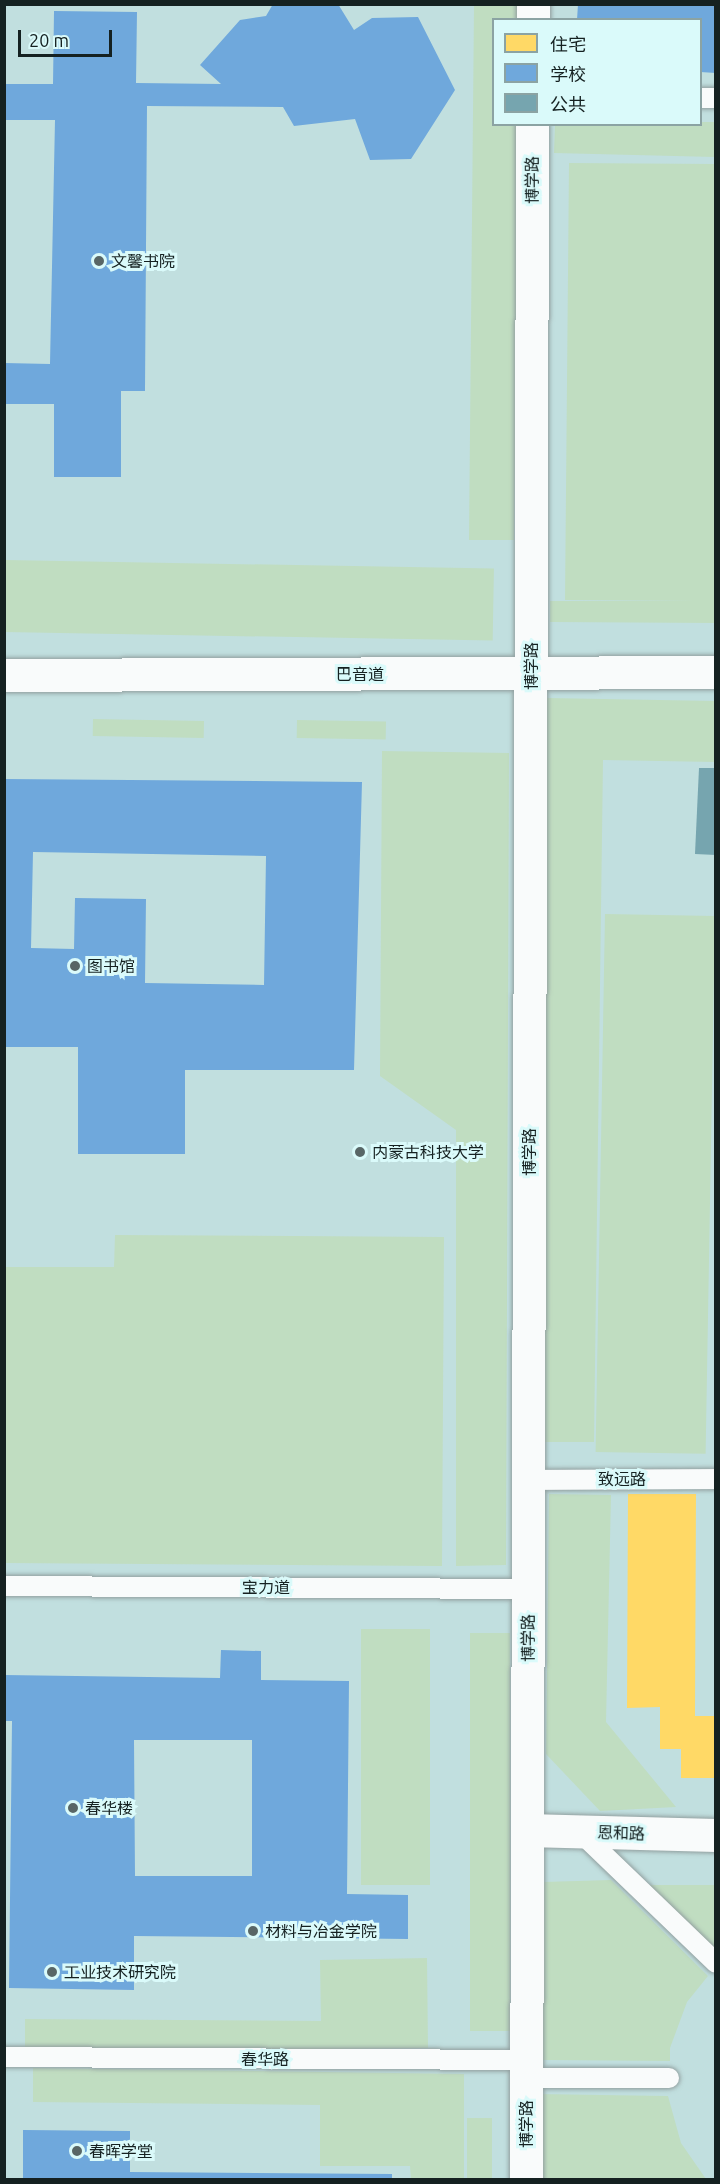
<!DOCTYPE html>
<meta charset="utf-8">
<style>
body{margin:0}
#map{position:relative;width:720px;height:2184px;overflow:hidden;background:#d4e6e6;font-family:Ubuntu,"Noto Sans SC",sans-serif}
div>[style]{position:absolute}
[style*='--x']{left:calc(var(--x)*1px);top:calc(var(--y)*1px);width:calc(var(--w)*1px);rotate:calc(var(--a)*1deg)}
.built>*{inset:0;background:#c1dfdf}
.green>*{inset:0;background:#c0ddc1;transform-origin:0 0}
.homes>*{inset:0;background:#ffd966}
.schools>*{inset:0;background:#6fa8dc}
.public>*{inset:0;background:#76a5af}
.roads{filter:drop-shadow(0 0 2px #92a0a0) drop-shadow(0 0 2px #92a0a0)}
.lane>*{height:20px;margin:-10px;padding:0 10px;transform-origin:10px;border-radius:10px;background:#f9fbfb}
.street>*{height:33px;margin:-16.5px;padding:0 16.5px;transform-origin:16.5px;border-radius:16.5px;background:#f9fbfb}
.dots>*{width:16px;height:16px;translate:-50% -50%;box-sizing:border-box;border:3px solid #dafafa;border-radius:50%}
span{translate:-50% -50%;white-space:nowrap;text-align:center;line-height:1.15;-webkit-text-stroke:6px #dafafa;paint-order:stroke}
.street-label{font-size:16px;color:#152121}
.poi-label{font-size:16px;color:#152121}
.left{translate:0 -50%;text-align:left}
.frame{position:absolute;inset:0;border:6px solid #152121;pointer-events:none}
.legend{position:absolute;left:492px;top:18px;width:210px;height:108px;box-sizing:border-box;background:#dafafa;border:2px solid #8ba3a3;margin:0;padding:8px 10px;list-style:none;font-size:18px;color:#152121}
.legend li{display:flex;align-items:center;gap:12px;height:30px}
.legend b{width:30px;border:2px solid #8ba3a3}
.scale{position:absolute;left:18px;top:30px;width:94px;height:27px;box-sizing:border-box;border:3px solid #152121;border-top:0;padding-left:8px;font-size:18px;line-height:21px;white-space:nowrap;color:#152121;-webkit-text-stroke:4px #dafafa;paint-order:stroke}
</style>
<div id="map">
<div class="built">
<i style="clip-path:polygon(evenodd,5px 5px,715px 5px,715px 2179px,5px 2179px,5px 5px,494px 20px,700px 20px,700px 124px,494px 124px,494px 20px)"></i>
</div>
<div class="green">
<i style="clip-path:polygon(474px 5px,520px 5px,520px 19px,494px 20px,494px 124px,519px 125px,514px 540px,469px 540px)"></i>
<i style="clip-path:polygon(701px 122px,715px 122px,715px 157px,554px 153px,555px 125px)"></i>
<i style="clip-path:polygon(569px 163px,715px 164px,715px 623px,550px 622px,550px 601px,697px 601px,565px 600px)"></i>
<i style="left:5px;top:560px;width:489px;height:72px;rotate:1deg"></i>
<i style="clip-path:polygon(547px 698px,715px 701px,715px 762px,603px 760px,594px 1442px,541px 1442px)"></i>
<i style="left:93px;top:719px;width:111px;height:17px;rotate:1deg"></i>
<i style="left:297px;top:720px;width:89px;height:18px;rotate:1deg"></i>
<i style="clip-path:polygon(382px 751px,509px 753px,506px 1565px,456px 1566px,456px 1130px,380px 1076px)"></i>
<i style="left:605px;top:914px;width:110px;height:538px;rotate:1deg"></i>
<i style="clip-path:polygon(115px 1235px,444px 1237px,442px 1566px,5px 1563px,5px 1267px,114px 1267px)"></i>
<i style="clip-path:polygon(549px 1494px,611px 1495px,606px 1722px,676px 1807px,600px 1811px,546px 1754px)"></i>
<i style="left:361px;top:1629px;width:69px;height:256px"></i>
<i style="left:470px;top:1633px;width:40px;height:398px"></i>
<i style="clip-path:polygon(611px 1880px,708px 1976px,687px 2002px,670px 2048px,670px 2061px,542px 2060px,543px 1882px)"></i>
<i style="clip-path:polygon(635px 1885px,715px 1885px,715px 1963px)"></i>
<i style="clip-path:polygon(427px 1958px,428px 2048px,25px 2052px,25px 2019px,321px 2021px,320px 1960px)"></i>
<i style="clip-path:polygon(33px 2068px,464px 2074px,464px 2179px,411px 2179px,410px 2166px,320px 2166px,320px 2105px,33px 2102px)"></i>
<i style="clip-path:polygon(534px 2094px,668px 2096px,681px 2143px,706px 2179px,534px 2180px)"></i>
<i style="left:467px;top:2118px;width:25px;height:61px"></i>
</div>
<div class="homes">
<i style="clip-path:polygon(628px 1494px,696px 1494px,695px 1716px,716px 1716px,716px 1778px,681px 1778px,681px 1749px,660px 1749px,660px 1707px,627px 1708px)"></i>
</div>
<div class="schools">
<i style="clip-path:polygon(273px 4px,338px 4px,354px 30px,372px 18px,418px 17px,455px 90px,411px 159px,370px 160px,355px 119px,294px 126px,283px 107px,147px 106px,145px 391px,121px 391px,121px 477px,54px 477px,54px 404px,4px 404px,4px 363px,50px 364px,55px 120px,4px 120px,4px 84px,53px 84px,54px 11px,137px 12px,136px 83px,221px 84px,200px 65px,240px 20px,266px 16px)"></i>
<i style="clip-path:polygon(578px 4px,716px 4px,716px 73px,700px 72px,700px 20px,577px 20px)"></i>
<i style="clip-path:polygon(evenodd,4px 779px,362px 782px,354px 1070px,185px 1070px,185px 1154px,78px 1154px,78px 1047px,4px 1047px,4px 779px,33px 852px,266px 856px,264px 985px,145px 983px,146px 899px,75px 898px,74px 949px,31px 948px,33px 852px)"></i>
<i style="clip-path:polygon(evenodd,221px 1650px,261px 1651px,261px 1680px,349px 1681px,347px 1894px,408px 1895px,408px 1939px,134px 1936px,134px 1990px,9px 1988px,12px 1721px,4px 1721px,4px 1675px,220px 1678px,221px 1650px,134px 1740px,252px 1740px,252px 1876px,135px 1876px,134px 1740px)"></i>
<i style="clip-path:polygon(23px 2130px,130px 2131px,130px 2172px,392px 2174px,392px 2180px,23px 2180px)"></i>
</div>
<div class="public">
<i style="clip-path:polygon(699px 768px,716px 768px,716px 855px,695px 854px)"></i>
</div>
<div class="roads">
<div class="lane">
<i style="--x:700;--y:98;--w:16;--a:0"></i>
<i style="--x:528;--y:1480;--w:188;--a:-0.3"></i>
<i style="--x:4;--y:1586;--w:524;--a:0.33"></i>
<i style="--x:579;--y:1831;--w:190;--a:43.9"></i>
<i style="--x:4;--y:2057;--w:522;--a:0.33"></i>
<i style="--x:526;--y:2078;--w:143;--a:0"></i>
</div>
<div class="street">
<i style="--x:533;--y:20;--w:16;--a:-90"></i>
<i style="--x:4;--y:675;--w:712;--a:-0.24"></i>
<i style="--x:527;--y:1830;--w:189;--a:1.5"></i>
<i style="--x:526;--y:2180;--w:2056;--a:-89.83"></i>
</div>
</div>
<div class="dots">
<i style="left:99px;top:261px;background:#586666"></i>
<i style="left:75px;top:966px;background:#586666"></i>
<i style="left:360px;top:1152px;background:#586666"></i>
<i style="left:73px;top:1808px;background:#586666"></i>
<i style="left:253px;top:1931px;background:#586666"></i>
<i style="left:52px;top:1972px;background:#586666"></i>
<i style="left:77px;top:2151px;background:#586666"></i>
</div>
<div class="street-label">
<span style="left:532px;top:180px;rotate:-90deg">博学路</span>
<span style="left:531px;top:666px;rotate:-90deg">博学路</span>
<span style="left:360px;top:674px">巴音道</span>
<span style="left:529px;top:1152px;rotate:-90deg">博学路</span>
<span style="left:622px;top:1479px">致远路</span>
<span style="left:266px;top:1587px">宝力道</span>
<span style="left:528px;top:1638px;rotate:-90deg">博学路</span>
<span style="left:621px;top:1833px;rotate:2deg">恩和路</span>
<span style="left:265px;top:2059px">春华路</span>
<span style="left:526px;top:2124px;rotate:-90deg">博学路</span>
</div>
<div class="poi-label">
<span class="left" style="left:111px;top:261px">文馨书院</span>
<span class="left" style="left:87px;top:966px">图书馆</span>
<span class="left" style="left:372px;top:1152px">内蒙古科技大学</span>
<span class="left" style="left:85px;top:1808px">春华楼</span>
<span class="left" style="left:265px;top:1931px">材料与冶金学院</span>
<span class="left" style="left:64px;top:1972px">工业技术研究院</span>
<span class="left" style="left:89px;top:2151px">春晖学堂</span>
</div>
<div class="frame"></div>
<ul class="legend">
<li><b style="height:16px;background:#ffd966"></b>住宅</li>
<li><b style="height:16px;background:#6fa8dc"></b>学校</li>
<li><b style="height:16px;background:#76a5af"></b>公共</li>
</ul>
<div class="scale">20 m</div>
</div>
